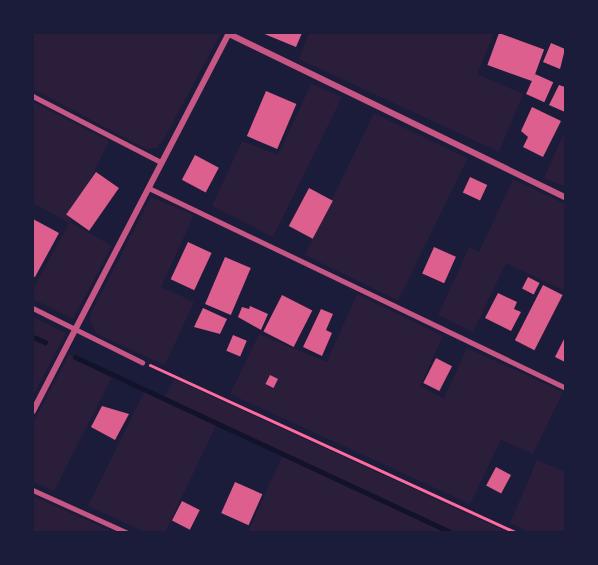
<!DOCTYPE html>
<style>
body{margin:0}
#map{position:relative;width:598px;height:565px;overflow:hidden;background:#1b1b3a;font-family:Merriweather,serif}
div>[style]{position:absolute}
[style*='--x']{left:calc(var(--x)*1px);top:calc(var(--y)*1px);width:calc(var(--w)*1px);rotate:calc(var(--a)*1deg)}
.green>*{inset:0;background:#2a1e3b;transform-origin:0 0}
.stream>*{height:5px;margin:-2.5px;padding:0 2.5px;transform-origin:2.5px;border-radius:2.5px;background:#12122b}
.building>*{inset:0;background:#dd5f8e;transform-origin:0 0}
.path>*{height:3px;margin:-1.5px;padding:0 1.5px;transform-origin:1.5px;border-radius:1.5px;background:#ff6b9d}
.service>*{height:4.5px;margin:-2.25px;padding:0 2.25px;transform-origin:2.25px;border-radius:2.25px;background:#c65784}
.minor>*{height:6px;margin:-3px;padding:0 3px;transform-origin:3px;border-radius:3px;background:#c65784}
span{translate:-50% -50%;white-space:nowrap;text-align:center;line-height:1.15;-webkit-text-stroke:4.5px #1b1b3a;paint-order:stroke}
.frame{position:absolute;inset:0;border:34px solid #1b1b3a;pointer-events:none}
</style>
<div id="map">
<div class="green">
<i style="clip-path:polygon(33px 33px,221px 33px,164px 139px,157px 148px,146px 149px,33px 89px)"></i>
<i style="clip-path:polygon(309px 33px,494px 33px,477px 74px,523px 94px,499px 152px,299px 59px)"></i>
<i style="clip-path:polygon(311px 84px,342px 97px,273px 237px,212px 206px,242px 141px,278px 155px)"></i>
<i style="clip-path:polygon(33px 102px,109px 141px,70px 222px,112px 246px,73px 319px,33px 299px,33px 289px,69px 223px,33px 203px)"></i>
<i style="left:374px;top:113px;width:104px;height:158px;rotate:26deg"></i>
<i style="clip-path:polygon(565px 131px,565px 187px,544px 178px)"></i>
<i style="clip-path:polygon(513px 179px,565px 204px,565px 291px,506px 263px,473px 332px,438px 315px,469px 247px,479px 252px)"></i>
<i style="clip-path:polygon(151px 197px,194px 215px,161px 287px,194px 302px,165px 365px,96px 334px,89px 317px)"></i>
<i style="clip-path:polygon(357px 294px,443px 336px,420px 386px,444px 398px,467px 348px,563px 392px,533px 454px,501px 440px,470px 504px,230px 394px,259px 334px,327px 362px)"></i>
<i style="clip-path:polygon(33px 317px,66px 333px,33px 396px)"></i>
<i style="clip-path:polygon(69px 354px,113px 375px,54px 491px,33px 482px,33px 423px)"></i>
<i style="clip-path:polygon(174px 379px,507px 532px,248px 532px,283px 454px,217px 424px,165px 532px,145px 532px,88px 506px,145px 390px,164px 398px)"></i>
<i style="clip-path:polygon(537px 460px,565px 472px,565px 532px,529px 532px,510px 523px)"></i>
<i style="clip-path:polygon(33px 496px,113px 532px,33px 532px)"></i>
</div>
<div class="stream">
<i style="--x:33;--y:337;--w:13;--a:23"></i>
<i style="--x:75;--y:357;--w:414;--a:25"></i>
</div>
<div class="building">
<i style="clip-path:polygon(262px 33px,302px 33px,296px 47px)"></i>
<i style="left:499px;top:33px;width:48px;height:34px;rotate:20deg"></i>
<i style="clip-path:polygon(551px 43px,565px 49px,560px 69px,543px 62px)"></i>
<i style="left:535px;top:74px;width:20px;height:22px;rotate:24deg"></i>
<i style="clip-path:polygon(559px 85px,565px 87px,565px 112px,549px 105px)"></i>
<i style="left:266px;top:91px;width:33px;height:49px;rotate:23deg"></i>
<i style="clip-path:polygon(532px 107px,561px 121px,543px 157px,523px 147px,528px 137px,521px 131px)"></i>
<i style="left:195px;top:155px;width:27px;height:28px;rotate:28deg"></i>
<i style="left:96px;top:172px;width:28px;height:52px;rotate:35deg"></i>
<i style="left:470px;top:177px;width:19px;height:17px;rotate:25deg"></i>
<i style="left:309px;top:188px;width:27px;height:43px;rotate:28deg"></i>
<i style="clip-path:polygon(33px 219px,59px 233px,35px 277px,33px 276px)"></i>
<i style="left:188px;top:242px;width:26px;height:41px;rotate:25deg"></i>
<i style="left:434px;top:247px;width:24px;height:29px;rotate:24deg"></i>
<i style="left:225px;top:257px;width:28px;height:51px;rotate:23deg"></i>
<i style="left:528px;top:277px;width:13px;height:13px;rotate:27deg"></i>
<i style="left:543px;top:285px;width:22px;height:62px;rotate:27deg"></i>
<i style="clip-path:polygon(498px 293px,517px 302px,514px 309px,521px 312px,511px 331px,485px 318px)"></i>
<i style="left:282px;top:295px;width:34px;height:41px;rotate:27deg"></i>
<i style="clip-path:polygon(250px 306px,268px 314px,261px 330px,238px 317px,242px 307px,249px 309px)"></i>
<i style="clip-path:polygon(203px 308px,227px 319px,220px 334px,194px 327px)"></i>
<i style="clip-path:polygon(321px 309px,333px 314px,326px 330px,332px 333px,322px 356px,303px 347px)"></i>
<i style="left:233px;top:335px;width:15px;height:17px;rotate:23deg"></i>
<i style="clip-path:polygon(565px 337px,565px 362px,555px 357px)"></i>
<i style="left:436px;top:358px;width:18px;height:28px;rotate:27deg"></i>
<i style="left:270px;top:375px;width:9px;height:10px;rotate:27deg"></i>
<i style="clip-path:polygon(102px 406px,129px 414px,115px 440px,91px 427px)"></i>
<i style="left:496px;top:467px;width:17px;height:21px;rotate:28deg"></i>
<i style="left:235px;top:482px;width:30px;height:34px;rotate:24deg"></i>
<i style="left:182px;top:501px;width:20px;height:22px;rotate:27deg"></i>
</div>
<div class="path">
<i style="--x:150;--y:365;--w:401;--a:24.6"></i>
</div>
<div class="service">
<i style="--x:33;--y:96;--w:144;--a:27.3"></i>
<i style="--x:149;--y:188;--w:461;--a:25.6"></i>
<i style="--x:33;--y:308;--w:122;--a:26.4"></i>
<i style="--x:33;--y:490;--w:102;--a:24.3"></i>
</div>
<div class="minor">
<i style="--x:229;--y:34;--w:373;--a:25.9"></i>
<i style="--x:33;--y:411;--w:426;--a:-62.6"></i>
</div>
<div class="frame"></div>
</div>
